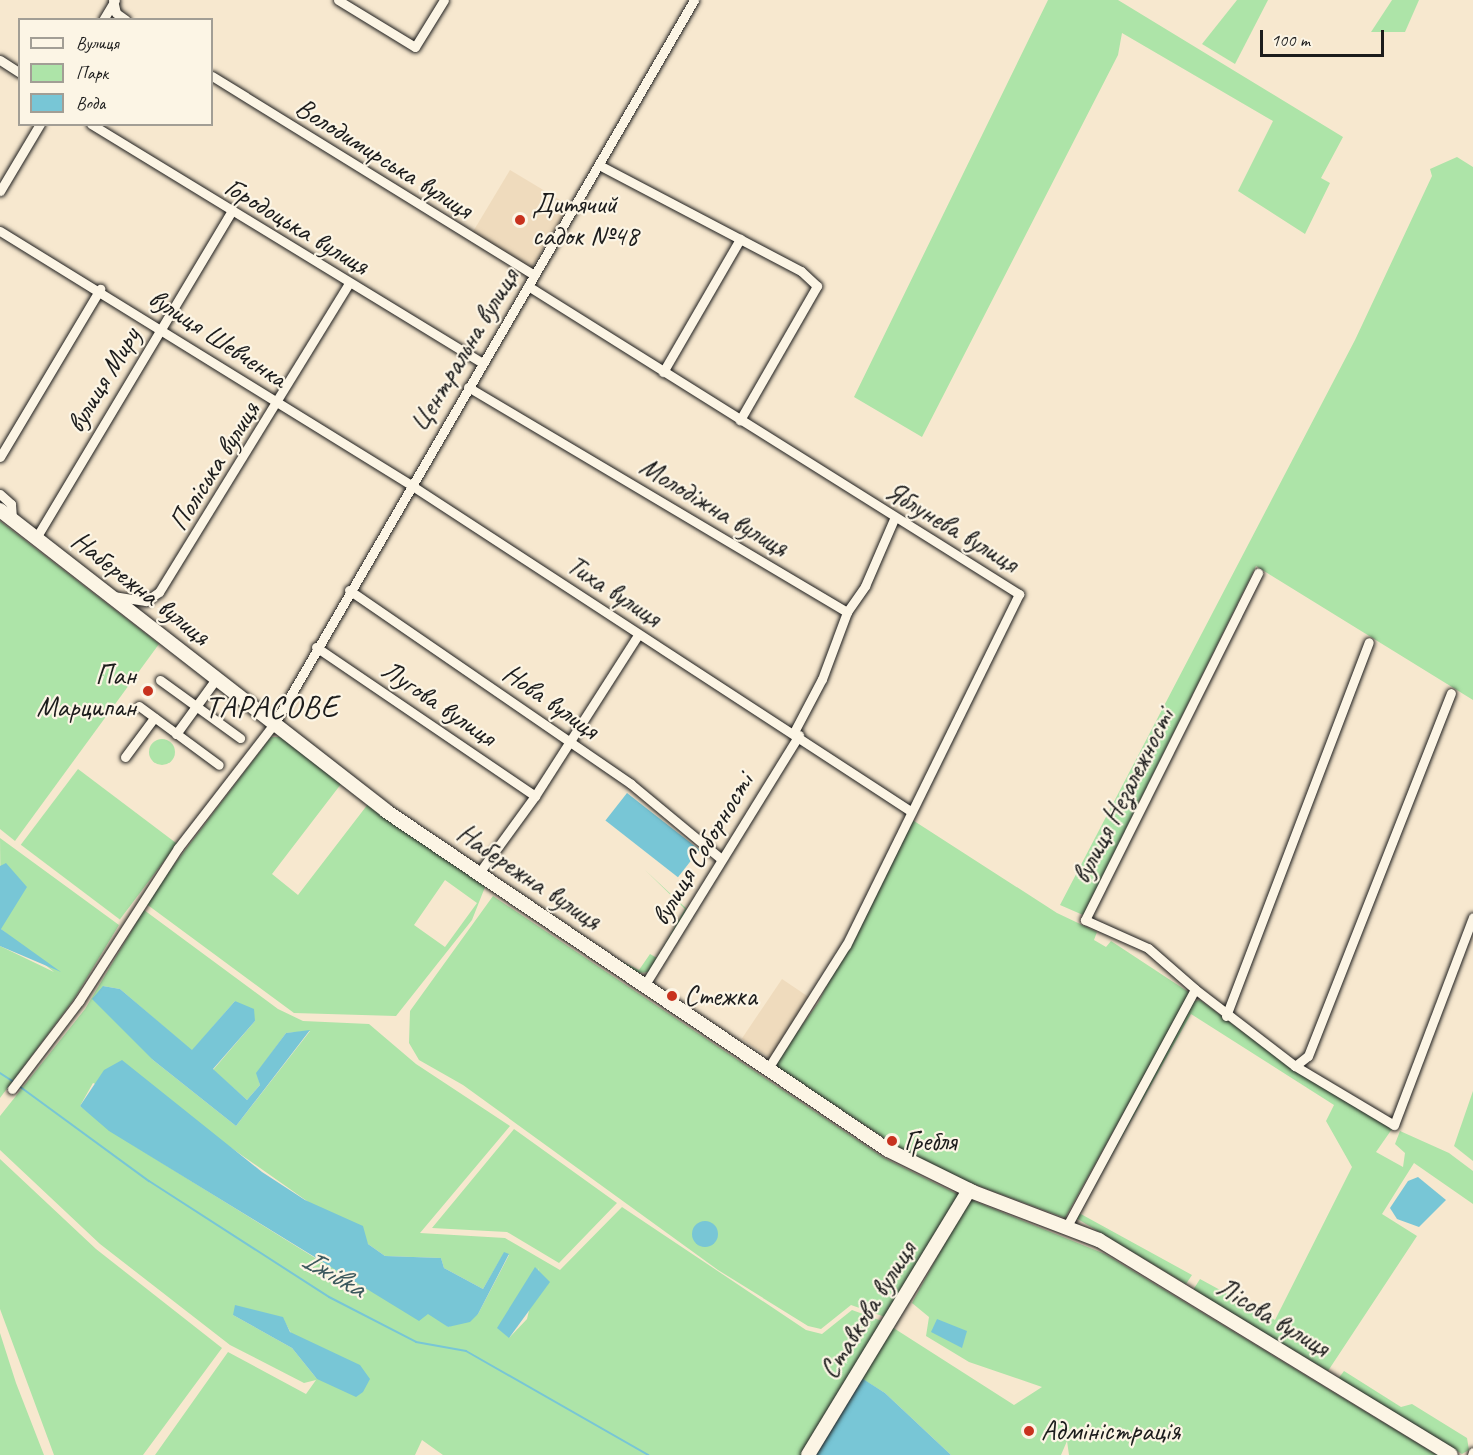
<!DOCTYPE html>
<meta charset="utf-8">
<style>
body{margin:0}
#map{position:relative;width:1473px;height:1455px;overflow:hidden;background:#f7e8cf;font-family:Caveat,sans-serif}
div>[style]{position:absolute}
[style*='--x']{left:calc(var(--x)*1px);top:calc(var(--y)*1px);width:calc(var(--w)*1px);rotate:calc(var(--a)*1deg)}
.built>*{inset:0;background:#efdbbd;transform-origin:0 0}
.green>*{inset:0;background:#ade4a8;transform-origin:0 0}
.round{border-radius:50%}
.water>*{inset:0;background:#78c6d6;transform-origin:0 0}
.stream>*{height:2px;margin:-1px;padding:0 1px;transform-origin:1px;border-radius:1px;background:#78c6d6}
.roads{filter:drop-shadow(0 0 2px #1c1c1c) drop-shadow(0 0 2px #1c1c1c)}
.street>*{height:9px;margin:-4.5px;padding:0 4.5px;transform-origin:4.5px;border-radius:4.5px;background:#fcf5e5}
.secondary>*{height:14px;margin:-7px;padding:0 7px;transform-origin:7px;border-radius:7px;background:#fcf5e5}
.dots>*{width:16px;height:16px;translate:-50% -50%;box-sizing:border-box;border:3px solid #fcf5e5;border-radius:50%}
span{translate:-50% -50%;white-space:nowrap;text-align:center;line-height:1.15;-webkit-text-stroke:4.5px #fcf5e5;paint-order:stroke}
.street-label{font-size:28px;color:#1c1c1c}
.poi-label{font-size:28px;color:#1c1c1c}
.left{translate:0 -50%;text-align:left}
.right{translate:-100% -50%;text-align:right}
.water-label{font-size:30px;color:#3c585d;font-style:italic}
.quarter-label{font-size:32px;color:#1c1c1c;letter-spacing:1.5px}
.legend{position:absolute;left:18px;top:18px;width:195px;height:108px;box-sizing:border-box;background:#fcf5e5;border:2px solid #a29e95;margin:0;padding:8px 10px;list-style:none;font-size:18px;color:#1c1c1c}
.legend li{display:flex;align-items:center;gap:12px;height:30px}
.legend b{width:30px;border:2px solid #a29e95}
.scale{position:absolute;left:1260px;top:30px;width:124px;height:27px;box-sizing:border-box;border:3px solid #1c1c1c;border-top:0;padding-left:8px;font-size:18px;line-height:21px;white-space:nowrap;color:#1c1c1c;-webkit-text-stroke:4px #fcf5e5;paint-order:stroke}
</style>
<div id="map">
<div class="built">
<i style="left:510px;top:170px;width:69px;height:76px;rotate:31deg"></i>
<i style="left:782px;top:979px;width:34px;height:72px;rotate:34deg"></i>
</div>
<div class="green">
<i style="clip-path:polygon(1048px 0,1118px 0,1343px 137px,1321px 178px,1330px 183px,1305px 234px,1238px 191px,1273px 121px,1122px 33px,1118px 55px,922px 437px,854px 397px)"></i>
<i style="clip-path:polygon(1237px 0,1268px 0,1235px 64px,1202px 44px)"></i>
<i style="clip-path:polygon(1392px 0,1419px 0,1405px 32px,1371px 32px)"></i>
<i style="clip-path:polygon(1457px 157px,1473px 167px,1473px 700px,1256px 566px,1083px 915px,1060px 905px,1355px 340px,1432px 176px,1430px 169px)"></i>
<i style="clip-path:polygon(0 521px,159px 644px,15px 841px,0 829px)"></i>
<i style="clip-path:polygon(evenodd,271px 737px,280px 737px,341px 784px,272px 874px,298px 895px,368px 804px,485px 887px,472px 920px,396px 1016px,294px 1013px,145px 903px,271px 737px,445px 880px,477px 903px,445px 947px,414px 925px,445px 880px)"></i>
<i class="round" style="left:149px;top:739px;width:26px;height:26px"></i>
<i style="left:78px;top:769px;width:124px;height:95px;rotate:37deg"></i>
<i style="clip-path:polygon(911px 819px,1057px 913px,1097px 932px,1094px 940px,1106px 947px,1111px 941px,1190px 993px,1065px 1218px,968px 1182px,907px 1153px,778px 1068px,776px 1062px,818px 1003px)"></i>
<i style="clip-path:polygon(0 838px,119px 925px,74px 999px,0 1098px,0 946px,54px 972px,1px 929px)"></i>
<i style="clip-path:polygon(645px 870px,688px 910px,649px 972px,639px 973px,619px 960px,639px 970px,650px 954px,657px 958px,685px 909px)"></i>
<i style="clip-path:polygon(493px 896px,884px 1158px,961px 1196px,888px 1318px,851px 1305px,821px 1329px,808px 1326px,718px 1270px,463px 1085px,419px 1060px,409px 1043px,410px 1011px)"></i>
<i style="clip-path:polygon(evenodd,144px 910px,278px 1009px,303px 1021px,369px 1024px,416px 1064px,510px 1126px,420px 1233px,505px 1238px,560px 1270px,622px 1207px,806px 1330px,822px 1334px,852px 1310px,885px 1322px,802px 1455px,443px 1455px,422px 1440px,415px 1455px,155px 1455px,228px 1352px,306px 1394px,316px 1380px,304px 1383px,230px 1345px,100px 1244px,0 1150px,0 1116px,85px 1009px,144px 910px,103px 986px,120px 989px,192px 1051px,235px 1001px,255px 1021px,213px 1070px,247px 1100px,260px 1085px,257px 1073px,286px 1033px,310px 1031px,236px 1126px,153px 1060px,103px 986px,144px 910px,93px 1083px,203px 1128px,385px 1256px,441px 1258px,444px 1268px,483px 1289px,504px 1253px,509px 1255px,478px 1314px,448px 1327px,435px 1316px,320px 1261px,133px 1145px,80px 1106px,93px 1083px,144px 910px,539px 1268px,527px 1319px,509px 1338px,539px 1268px,144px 910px,233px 1315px,282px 1317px,317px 1379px,292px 1348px,233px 1315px)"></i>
<i style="clip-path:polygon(1200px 1000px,1293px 1069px,1392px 1129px,1376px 1152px,1403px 1167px,1405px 1153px,1395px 1144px,1400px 1131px,1449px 1153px,1473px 1171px,1473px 1204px,1414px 1163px,1382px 1214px,1417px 1236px,1328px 1371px,1193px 1290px,1200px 1279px,1275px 1320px,1352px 1167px,1326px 1121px,1334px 1105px,1191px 1014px,1079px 1213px,1192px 1275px,1186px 1284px,1076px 1218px,1191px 1002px)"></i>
<i style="clip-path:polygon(1473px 1091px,1473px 1161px,1454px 1146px)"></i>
<i style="clip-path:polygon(514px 1129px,617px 1203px,559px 1263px,507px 1232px,432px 1228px)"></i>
<i style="clip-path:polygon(0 1159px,96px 1249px,222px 1348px,143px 1455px,54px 1455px,0 1309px)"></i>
<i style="clip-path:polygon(969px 1199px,1105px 1254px,1437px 1455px,1069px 1455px,1067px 1441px,1061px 1455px,951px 1455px,885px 1393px,861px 1378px,892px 1327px,1014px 1405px,1042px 1387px,969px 1362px,926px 1336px,929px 1317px,912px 1303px)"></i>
<i style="clip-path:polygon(0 1333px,16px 1383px,44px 1455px,0 1455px)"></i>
<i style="clip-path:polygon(1344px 1371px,1401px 1407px,1412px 1404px,1467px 1438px,1469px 1450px,1462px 1454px,1338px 1379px)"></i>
</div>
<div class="water">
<i style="left:627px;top:793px;width:92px;height:35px;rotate:38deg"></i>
<i style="clip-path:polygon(6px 863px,27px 887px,1px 929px,61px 972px,0 946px,0 866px)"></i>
<i style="clip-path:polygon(103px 986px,120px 989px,192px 1050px,235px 1001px,254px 1009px,255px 1021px,213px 1069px,247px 1100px,260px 1085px,256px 1073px,286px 1033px,310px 1030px,236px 1126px,153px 1060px,92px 999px)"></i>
<i style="clip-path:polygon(122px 1060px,262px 1172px,305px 1200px,363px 1226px,368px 1244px,385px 1256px,441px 1258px,444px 1268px,483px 1289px,504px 1252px,509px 1254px,478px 1314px,470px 1322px,448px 1327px,428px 1314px,419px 1321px,109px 1131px,80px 1106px,104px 1070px)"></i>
<i style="clip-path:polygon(1418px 1177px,1446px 1200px,1419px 1227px,1397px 1219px,1390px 1208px,1408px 1181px)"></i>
<i class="round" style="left:692px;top:1221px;width:26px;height:26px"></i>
<i style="clip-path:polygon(535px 1267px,550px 1282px,509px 1338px,497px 1328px)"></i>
<i style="clip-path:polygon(235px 1305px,283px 1317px,290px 1332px,360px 1365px,370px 1379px,363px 1392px,356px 1397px,317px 1379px,292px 1348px,233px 1315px)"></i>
<i style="clip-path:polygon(937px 1319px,967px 1331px,962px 1348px,931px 1332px)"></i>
<i style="clip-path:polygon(860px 1377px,885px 1393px,951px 1455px,812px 1455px)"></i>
</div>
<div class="stream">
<i style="--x:0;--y:1073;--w:17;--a:33"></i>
<i style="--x:19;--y:1086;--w:161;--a:36.2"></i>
<i style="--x:149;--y:1181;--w:214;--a:32.8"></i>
<i style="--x:329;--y:1297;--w:98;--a:27.3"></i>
<i style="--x:416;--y:1342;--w:51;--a:10.2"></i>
<i style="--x:466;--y:1351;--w:210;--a:29.7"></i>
</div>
<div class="roads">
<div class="street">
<i style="--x:113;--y:0;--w:13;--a:77"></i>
<i style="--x:116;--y:13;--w:12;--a:35"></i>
<i style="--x:338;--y:0;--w:90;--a:31.4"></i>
<i style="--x:415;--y:47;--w:55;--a:-58.3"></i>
<i style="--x:103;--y:20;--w:23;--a:-59"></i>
<i style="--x:0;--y:60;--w:24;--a:33"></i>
<i style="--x:212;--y:76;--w:379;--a:31.7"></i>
<i style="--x:91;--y:124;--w:458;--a:31.4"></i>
<i style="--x:599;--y:165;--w:228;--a:27.7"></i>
<i style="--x:801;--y:271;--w:22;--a:43"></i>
<i style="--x:817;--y:286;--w:155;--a:119.9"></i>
<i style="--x:0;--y:191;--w:78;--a:-59.2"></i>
<i style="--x:0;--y:231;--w:483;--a:31.7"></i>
<i style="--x:411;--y:485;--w:595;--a:33.13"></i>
<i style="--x:528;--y:286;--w:580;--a:32.1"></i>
<i style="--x:1019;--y:594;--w:391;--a:116.2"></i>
<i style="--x:846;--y:945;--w:148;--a:122.3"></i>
<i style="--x:663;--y:372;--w:154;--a:-59.9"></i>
<i style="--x:468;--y:387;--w:441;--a:30.7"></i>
<i style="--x:847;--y:612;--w:32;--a:-55"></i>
<i style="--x:865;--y:586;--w:73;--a:-66.6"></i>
<i style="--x:0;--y:457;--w:196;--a:-59.2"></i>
<i style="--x:0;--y:494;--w:15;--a:42"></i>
<i style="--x:11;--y:504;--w:16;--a:86"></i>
<i style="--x:36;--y:538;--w:378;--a:-59.1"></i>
<i style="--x:349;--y:590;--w:342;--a:34.5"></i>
<i style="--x:631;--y:784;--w:116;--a:39.7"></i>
<i style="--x:113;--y:596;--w:33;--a:9"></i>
<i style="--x:146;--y:601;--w:16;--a:-35"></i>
<i style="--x:159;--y:592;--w:363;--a:-58.4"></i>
<i style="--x:316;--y:647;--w:265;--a:34.2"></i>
<i style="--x:160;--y:680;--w:99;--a:35.9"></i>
<i style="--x:139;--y:706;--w:99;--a:36.4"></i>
<i style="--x:794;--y:732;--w:60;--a:-62.2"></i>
<i style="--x:822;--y:679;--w:72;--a:-69.5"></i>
<i style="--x:176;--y:734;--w:68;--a:-54"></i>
<i style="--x:125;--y:757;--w:49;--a:-53.4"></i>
<i style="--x:479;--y:873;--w:95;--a:-54"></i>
<i style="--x:535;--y:796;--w:191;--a:-57.4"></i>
<i style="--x:644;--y:986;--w:295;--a:-58.3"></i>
<i style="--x:1195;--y:989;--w:126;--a:37.6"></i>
<i style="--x:1295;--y:1066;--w:115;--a:30.8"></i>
<i style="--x:1394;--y:1125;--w:222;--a:-69.2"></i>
<i style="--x:1226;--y:1016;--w:400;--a:-69.1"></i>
<i style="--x:1295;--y:1066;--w:16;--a:-38"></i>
<i style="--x:1308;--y:1056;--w:390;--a:-68.5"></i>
<i style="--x:12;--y:1089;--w:111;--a:-52.7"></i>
<i style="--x:79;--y:1001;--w:182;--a:-57.1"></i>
<i style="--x:178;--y:848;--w:157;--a:-52.3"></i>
<i style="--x:274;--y:724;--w:837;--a:-59.88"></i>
<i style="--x:1067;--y:1226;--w:269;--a:-61.6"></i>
<i style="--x:1195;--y:989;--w:62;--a:-138.9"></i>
<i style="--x:1148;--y:948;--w:69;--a:-156"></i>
<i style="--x:1085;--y:920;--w:388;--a:-63.5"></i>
<i style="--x:1472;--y:1455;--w:3;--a:-72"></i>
</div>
<div class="secondary">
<i style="--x:0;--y:510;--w:489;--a:37.9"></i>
<i style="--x:386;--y:811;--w:606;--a:34.03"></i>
<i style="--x:888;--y:1150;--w:95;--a:26.3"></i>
<i style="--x:973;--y:1192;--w:135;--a:20.9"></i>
<i style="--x:1099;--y:1240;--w:412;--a:31.4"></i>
<i style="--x:808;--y:1455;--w:310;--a:-58.7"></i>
</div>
</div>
<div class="dots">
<i style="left:520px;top:220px;background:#c8321e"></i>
<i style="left:148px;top:691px;background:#c8321e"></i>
<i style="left:672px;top:996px;background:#c8321e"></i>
<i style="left:892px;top:1141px;background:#c8321e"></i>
<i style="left:1029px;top:1431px;background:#c8321e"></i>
</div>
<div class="street-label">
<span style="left:384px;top:158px;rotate:32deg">Володимирська вулиця</span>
<span style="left:297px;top:226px;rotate:31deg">Городоцька вулиця</span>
<span style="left:218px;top:338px;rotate:33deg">вулиця Шевченка</span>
<span style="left:464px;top:350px;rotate:-59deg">Центральна вулиця</span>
<span style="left:103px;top:380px;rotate:-59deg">вулиця Миру</span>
<span style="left:214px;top:466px;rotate:-58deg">Поліська вулиця</span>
<span style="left:714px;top:507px;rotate:31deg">Молодіжна вулиця</span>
<span style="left:952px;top:527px;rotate:31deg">Яблунева вулиця</span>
<span style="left:141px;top:588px;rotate:38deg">Набережна вулиця</span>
<span style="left:614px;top:591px;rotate:33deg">Тиха вулиця</span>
<span style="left:551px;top:701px;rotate:35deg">Нова вулиця</span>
<span style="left:439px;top:703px;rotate:34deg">Лугова вулиця</span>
<span style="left:1123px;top:796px;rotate:-63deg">вулиця Незалежності</span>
<span style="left:702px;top:849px;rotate:-59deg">вулиця Соборності</span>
<span style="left:529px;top:877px;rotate:34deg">Набережна вулиця</span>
<span style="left:868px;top:1310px;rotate:-58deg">Ставкова вулиця</span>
<span style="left:1273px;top:1317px;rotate:31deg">Лісова вулиця</span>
</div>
<div class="poi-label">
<span class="left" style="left:532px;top:220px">Дитячий<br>садок №48</span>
<span class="right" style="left:136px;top:691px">Пан<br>Марципан</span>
<span class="left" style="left:684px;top:996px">Стежка</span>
<span class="left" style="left:904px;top:1141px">Гребля</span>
<span class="left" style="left:1041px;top:1431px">Адміністрація</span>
</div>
<div class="water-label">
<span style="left:334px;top:1273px;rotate:30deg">Іжівка</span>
</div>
<div class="quarter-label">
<span style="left:272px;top:707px">ТАРАСОВЕ</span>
</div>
<ul class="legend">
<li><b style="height:8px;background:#fcf5e5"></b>Вулиця</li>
<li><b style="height:16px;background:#ade4a8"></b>Парк</li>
<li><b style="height:16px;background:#78c6d6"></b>Вода</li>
</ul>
<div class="scale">100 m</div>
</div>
